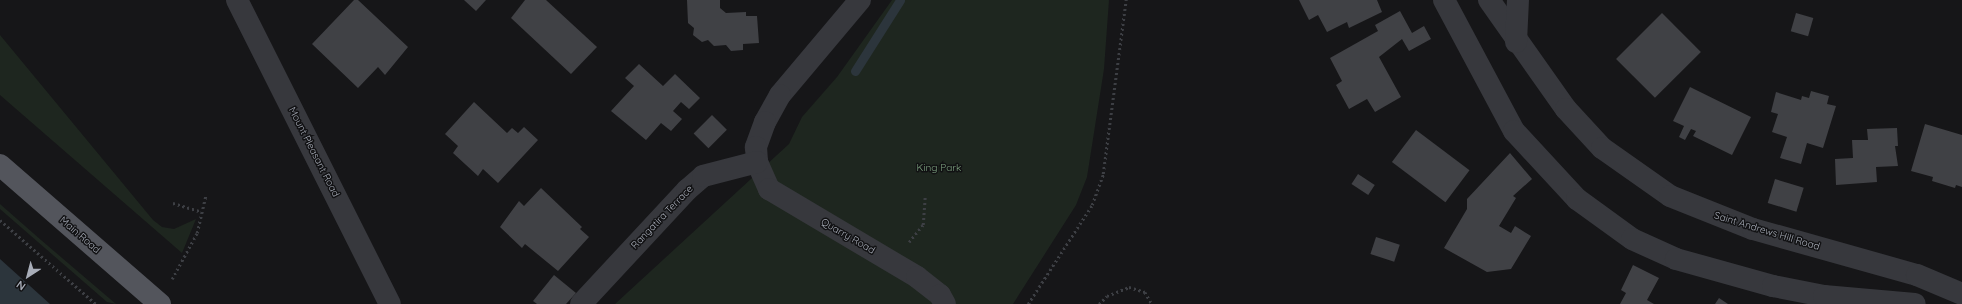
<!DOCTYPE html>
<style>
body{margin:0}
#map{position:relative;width:1962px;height:304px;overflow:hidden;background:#161618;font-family:Quicksand,sans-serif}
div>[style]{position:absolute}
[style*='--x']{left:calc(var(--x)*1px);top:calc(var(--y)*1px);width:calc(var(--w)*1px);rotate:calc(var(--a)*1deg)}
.green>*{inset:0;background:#1e261f}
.water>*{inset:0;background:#2c353c}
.stream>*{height:9px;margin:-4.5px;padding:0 4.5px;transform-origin:4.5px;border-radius:4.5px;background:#2c353c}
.building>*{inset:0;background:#404145;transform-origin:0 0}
.path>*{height:2.5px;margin-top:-1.25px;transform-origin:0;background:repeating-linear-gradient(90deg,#3d3f44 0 2px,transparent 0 5px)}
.minor>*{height:22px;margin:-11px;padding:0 11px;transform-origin:11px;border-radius:11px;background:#37383d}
.major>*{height:22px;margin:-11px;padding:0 11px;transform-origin:11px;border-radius:11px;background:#53555c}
span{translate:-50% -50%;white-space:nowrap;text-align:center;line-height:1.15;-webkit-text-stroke:3px #111113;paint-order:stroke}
.street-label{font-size:10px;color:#a8adb8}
.park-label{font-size:10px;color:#7fa381}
.north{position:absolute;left:8px;top:256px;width:40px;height:40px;-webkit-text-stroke:3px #111113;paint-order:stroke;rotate:216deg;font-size:11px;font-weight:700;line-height:16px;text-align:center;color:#a8adb8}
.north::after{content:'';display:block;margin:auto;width:14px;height:18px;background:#a8adb8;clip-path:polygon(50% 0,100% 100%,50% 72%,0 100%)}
</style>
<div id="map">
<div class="green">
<i style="clip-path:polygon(892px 0,1109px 0,1104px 69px,1087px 177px,1076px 205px,1013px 304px,615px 304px,789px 144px,802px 117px,837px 77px)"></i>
<i style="clip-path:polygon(0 35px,153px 220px,162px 227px,174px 229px,196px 219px,182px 253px,0 95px)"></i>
<i style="clip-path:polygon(0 204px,41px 240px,116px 304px,107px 302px,0 209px)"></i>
</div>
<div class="water">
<i style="clip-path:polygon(0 259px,50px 304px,0 304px)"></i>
</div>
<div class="stream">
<i style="--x:855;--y:71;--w:84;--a:-57.6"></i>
</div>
<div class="building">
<i style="clip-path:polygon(354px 0,358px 0,408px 47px,385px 75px,378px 67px,358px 88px,312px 44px)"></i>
<i style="clip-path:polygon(464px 0,486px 0,476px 11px)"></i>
<i style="clip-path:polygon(525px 0,546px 0,597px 47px,571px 74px,511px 18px)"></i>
<i style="clip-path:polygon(687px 0,720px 0,720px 8px,726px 13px,746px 12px,746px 16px,757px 16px,759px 43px,743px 44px,743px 50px,731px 51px,726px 45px,714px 46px,708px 40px,702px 42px,693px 35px,694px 28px,688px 23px)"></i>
<i style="clip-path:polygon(1299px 0,1377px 0,1382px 12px,1349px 28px,1347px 22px,1327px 32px,1318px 15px,1309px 20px)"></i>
<i style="clip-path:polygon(1400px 11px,1412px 33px,1424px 26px,1431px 39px,1409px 51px,1402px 39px,1379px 57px,1401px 97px,1375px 112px,1367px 99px,1349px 109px,1336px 85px,1342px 81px,1330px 58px,1378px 31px,1375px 25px)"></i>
<i style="left:1662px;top:13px;width:55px;height:65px;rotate:45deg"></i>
<i style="left:1796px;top:13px;width:18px;height:19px;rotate:16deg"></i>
<i style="clip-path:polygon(639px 64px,663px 86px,675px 74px,700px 98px,689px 109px,681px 102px,673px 111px,682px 119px,671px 131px,661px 123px,646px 140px,611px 111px,634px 86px,625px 78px)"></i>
<i style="clip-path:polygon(1690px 87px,1751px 117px,1732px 155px,1693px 136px,1696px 131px,1691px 129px,1685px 140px,1679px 137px,1684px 126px,1673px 121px)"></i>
<i style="clip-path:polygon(1811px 91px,1829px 96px,1827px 104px,1836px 106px,1823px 148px,1807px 143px,1801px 164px,1780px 158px,1787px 137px,1772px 132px,1778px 114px,1771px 112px,1776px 92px,1801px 100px,1802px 96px,1809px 98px)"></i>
<i style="clip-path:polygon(474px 102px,507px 133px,512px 128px,518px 133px,524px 127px,538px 140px,498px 183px,483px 169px,478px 176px,453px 153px,458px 146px,445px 134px)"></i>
<i style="left:712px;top:115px;width:21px;height:26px;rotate:45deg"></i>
<i style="clip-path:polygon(1925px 124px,1962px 135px,1962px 187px,1956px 185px,1955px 188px,1932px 181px,1933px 177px,1911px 171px)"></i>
<i style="clip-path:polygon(1897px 128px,1898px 146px,1895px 146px,1898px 166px,1876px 167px,1877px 182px,1836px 185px,1835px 159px,1853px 158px,1852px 140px,1868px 140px,1867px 129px)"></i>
<i style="left:1416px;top:130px;width:67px;height:40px;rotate:37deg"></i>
<i style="clip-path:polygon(1510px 153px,1532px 179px,1513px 196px,1516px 198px,1499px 226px,1511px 233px,1515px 226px,1531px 236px,1511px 269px,1487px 272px,1444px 248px,1467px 209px,1467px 199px)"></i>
<i style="left:1358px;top:174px;width:20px;height:12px;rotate:33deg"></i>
<i style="left:1775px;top:179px;width:30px;height:25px;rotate:17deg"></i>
<i style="clip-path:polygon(541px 188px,582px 227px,580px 229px,589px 237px,558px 271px,525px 244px,522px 248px,500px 227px,519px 201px,524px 206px)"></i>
<i style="left:1376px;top:237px;width:25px;height:18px;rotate:18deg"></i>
<i style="clip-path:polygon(1633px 265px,1659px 278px,1647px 300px,1654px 304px,1620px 304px,1626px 293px,1621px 290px)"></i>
<i style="clip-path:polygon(554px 275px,576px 293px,566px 304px,537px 304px,533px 301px)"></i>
<i style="clip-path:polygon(1719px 298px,1728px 304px,1715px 304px)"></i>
</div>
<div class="path">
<i style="--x:173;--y:203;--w:30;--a:17"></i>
<i style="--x:0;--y:220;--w:128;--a:41.2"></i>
<i style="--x:909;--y:242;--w:22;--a:-51"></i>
<i style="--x:923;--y:225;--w:29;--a:-86"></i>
<i style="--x:172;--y:279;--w:52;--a:-61.5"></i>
<i style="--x:197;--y:233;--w:39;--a:-77"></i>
<i style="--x:1028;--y:304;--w:118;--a:-57.1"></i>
<i style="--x:1092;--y:205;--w:33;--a:-70"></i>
<i style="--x:1103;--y:174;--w:176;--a:-82.5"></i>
<i style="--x:1099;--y:304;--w:11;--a:-45"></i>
<i style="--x:1107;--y:296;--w:24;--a:-22"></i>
<i style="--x:1129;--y:287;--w:17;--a:17"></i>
<i style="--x:1145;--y:292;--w:14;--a:60"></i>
</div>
<div class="minor">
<i style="--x:237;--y:0;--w:340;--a:63.3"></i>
<i style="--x:860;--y:0;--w:124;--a:130.1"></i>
<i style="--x:780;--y:95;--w:31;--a:119"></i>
<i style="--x:765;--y:122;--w:27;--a:110"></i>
<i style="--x:756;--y:147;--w:15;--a:86"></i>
<i style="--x:757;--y:162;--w:30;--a:66"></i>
<i style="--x:769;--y:189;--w:172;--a:30.7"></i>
<i style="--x:917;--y:277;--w:29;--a:38"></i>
<i style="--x:940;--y:295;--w:10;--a:61"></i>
<i style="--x:1444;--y:0;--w:149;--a:61.9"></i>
<i style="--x:1514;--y:131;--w:93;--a:47.2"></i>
<i style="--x:1577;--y:199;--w:68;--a:36"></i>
<i style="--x:1632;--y:239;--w:48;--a:24.4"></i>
<i style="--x:1676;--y:259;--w:101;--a:15.6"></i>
<i style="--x:1773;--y:286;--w:52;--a:11.1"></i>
<i style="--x:1824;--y:296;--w:91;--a:5"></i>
<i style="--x:1489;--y:0;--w:133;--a:54.8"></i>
<i style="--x:1566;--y:109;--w:53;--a:47.3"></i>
<i style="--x:1602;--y:148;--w:83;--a:35.2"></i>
<i style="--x:1670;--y:196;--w:89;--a:21.7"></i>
<i style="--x:1753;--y:229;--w:170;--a:15.7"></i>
<i style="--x:1917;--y:275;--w:49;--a:22.9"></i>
<i style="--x:1516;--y:42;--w:42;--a:-87.3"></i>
<i style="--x:581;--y:304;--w:156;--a:-47.1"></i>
<i style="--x:687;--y:190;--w:21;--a:-41"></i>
<i style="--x:703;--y:176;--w:56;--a:-14.5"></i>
</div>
<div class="major">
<i style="--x:0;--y:165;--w:212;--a:41"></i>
</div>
<div class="street-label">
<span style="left:314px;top:152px;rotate:63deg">Mount Pleasant Road</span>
<span style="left:662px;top:217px;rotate:-46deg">Rangatira Terrace</span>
<span style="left:1767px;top:231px;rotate:17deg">Saint Andrews Hill Road</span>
<span style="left:80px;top:235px;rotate:41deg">Main Road</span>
<span style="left:848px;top:236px;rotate:30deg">Quarry Road</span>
</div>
<div class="park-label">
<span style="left:939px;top:168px">King Park</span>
</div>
<div class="north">N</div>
</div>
